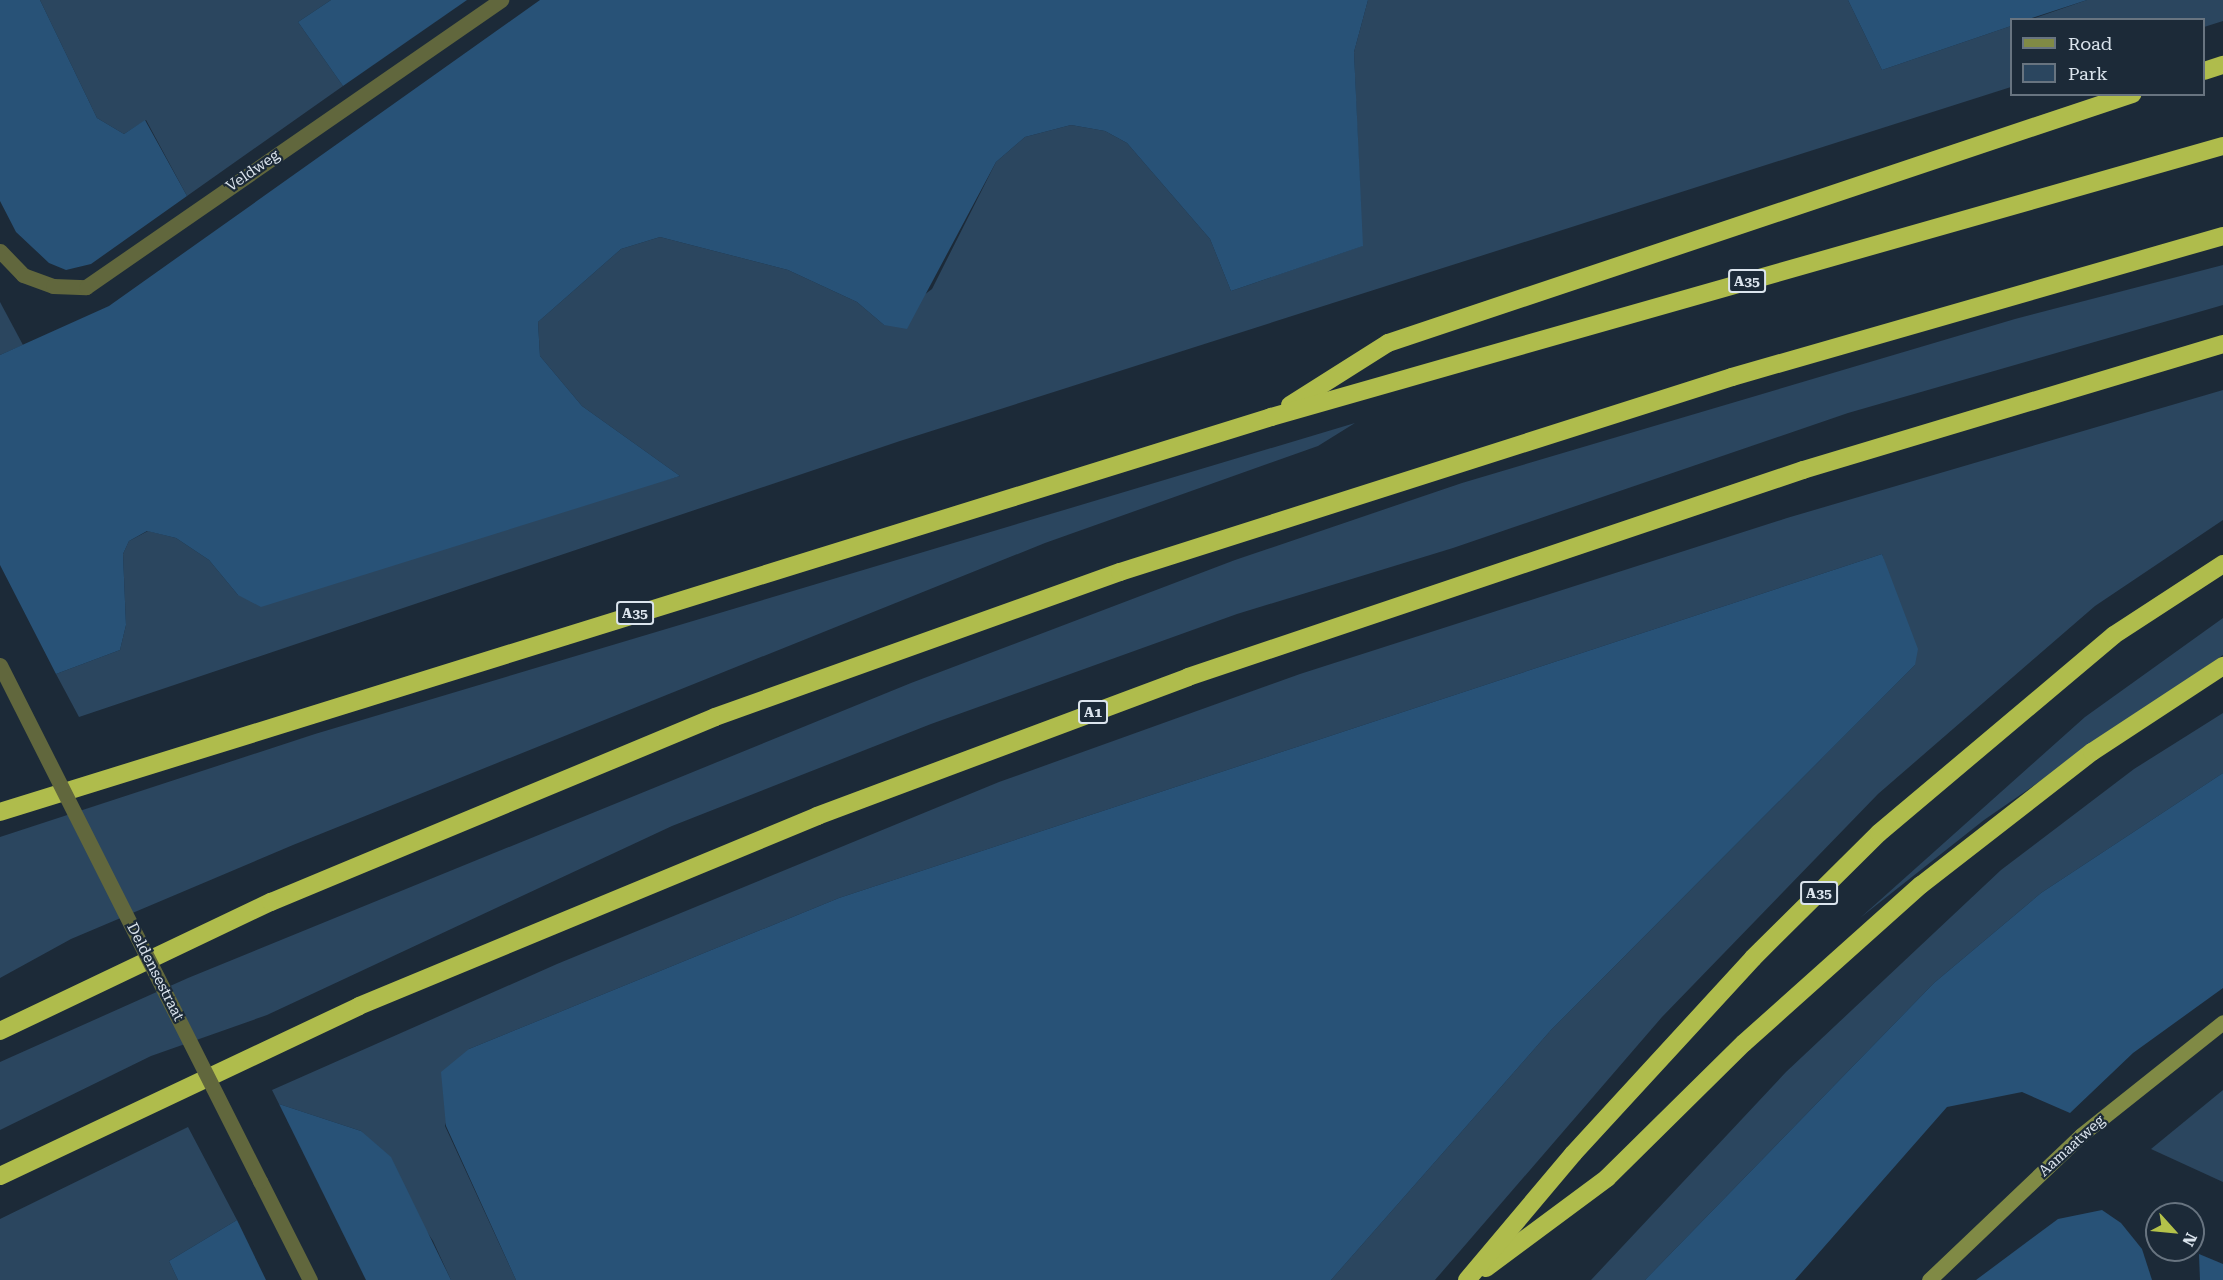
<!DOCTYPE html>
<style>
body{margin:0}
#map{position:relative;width:2223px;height:1280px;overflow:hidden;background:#1c2a38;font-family:"Roboto Serif",serif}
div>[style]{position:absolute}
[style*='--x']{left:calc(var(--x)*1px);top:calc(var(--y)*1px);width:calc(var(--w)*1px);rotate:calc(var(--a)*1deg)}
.green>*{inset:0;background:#2b465f}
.forest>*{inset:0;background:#285277}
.minor>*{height:15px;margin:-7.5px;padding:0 7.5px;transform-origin:7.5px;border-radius:7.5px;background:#61673d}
.tertiary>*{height:15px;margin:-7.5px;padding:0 7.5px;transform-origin:7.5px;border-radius:7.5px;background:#61673d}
.secondary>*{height:15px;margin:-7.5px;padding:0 7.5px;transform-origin:7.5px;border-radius:7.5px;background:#808a45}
.motorway>*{height:18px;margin:-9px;padding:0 9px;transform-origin:9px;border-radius:9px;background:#afbc4c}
.tertiary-bridge>*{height:15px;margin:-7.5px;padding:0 7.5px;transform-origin:7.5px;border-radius:7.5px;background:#61673d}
span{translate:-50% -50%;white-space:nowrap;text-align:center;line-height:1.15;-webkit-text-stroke:4.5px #1c2a38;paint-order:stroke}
.shield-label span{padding:2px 4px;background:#1c2a38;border:2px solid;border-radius:4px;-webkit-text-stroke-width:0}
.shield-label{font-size:14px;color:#dbe4ed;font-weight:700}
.street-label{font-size:15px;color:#dbe4ed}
.legend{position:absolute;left:2010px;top:18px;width:195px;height:78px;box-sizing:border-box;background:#1c2a38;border:2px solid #687480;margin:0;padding:8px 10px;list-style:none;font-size:18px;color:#dbe4ed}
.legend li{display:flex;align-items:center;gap:12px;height:30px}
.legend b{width:30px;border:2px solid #687480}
.north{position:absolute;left:2145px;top:1202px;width:60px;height:60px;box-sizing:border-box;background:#1c2a38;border:2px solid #687480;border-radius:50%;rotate:117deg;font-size:16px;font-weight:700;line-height:24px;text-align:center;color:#dbe4ed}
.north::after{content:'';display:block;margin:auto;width:21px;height:27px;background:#b4c24a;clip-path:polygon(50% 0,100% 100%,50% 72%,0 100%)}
</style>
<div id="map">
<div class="green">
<i style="clip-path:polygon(40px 0,331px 0,298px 22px,343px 86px,187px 196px,146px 120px,124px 134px,97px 118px)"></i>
<i style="clip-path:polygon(1368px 0,1848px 0,1882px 70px,2011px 26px,2011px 87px,900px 441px,79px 717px,56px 674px,120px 650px,126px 625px,123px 554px,129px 541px,148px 531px,176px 538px,209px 560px,238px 595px,680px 476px,582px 406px,540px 356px,538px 322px,621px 249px,660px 237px,788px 270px,857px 302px,884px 325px,932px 289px,996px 162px,1025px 137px,1071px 125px,1105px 131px,1127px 143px,1210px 239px,1231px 291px,1362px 246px,1354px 52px)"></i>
<i style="clip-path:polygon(2087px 0,2223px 0,2223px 21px,2204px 27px,2204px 20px,2029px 20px)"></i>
<i style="clip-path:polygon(2223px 265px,2223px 305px,1848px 413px,1453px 548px,1237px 614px,931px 724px,672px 826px,267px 1015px,151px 1056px,0 1130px,0 1062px,188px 978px,911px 683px,1235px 560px,1462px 483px,2015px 319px)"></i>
<i style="clip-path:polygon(0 302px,23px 345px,0 355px)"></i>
<i style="clip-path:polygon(2223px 390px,2223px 520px,2095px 606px,1878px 794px,1662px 1017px,1435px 1280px,1331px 1280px,1551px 1030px,1915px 665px,1882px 554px,839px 898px,469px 1049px,445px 1126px,516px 1280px,451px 1280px,433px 1241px,361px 1131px,279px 1104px,272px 1090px,557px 964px,999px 782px,1300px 674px,1787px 518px)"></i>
<i style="clip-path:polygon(1355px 423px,1318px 446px,1045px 543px,293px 845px,71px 939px,0 978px,0 837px,315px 734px)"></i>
<i style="clip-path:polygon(2223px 618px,2223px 655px,1984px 820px,1860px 918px,2085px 717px)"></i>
<i style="clip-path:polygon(2223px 713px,2223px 773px,2041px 893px,1934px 983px,1645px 1280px,1591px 1280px,1786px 1072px,2001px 870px,2134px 769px)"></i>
<i style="clip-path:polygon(2223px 1090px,2223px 1182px,2151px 1149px)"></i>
<i style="clip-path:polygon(188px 1127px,237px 1220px,169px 1261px,178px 1280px,0 1280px,0 1219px)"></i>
</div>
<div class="forest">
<i style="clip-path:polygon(0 0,40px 0,97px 118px,124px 134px,145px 120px,187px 196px,91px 264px,66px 270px,49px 263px,16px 232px,0 201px)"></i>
<i style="clip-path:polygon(331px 0,467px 0,343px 86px,298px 22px)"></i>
<i style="clip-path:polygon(540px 0,1368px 0,1354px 52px,1363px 246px,1231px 291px,1210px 239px,1127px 143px,1105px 131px,1071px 125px,1025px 137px,996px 162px,907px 329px,884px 325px,857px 302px,788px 270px,660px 237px,621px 249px,538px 322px,540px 356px,582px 406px,680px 476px,261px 607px,238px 595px,209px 560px,176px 538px,147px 531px,129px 541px,123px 554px,126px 625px,120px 650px,56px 674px,0 565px,0 355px,109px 306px)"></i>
<i style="clip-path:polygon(1848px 0,2087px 0,2029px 19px,2012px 20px,2011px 26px,1882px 70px)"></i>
<i style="clip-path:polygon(1882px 554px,1918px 649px,1915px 665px,1551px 1030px,1331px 1280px,516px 1280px,446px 1126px,441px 1072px,469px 1049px,839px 898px)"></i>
<i style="clip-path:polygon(2223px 773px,2223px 988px,2133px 1053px,2070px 1113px,2022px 1092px,1947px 1107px,1795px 1280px,1645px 1280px,1934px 983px,2041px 893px)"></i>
<i style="clip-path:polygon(279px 1104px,361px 1131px,391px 1157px,451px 1280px,366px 1280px)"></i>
<i style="clip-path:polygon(2102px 1210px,2121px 1223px,2142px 1249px,2152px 1280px,1976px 1280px,2058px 1219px)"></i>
<i style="clip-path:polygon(237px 1220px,266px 1280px,178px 1280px,169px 1261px)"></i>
<i style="clip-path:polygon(2199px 1254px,2223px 1264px,2223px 1280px,2200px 1280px)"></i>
</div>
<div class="minor">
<i style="--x:0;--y:251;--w:33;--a:46"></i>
<i style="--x:23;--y:275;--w:32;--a:20"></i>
<i style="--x:53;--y:286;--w:33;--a:2"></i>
<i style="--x:86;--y:287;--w:505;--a:-34.67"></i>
</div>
<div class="tertiary">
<i style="--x:260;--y:1181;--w:111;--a:63.2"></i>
</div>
<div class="secondary">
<i style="--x:1929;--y:1280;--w:210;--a:-43.6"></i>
<i style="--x:2081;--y:1135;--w:181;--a:-38.5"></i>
</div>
<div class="motorway">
<i style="--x:2204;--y:71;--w:20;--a:-18"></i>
<i style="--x:1290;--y:405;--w:116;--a:-32.3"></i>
<i style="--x:1388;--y:343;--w:785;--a:-18.5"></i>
<i style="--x:0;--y:812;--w:1331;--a:-17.26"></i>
<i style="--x:1271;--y:417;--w:990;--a:-15.89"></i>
<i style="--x:0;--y:1031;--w:300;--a:-25.5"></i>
<i style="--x:271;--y:902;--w:481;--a:-22.6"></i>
<i style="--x:715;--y:717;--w:430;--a:-19.7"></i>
<i style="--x:1120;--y:572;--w:642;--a:-17.67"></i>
<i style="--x:1732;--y:377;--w:511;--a:-16.02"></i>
<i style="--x:0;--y:1176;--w:397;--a:-25.3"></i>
<i style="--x:359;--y:1006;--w:496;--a:-22.5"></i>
<i style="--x:817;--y:816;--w:396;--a:-20.5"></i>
<i style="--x:1188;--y:677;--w:649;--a:-18.6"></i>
<i style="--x:1803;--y:470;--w:438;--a:-16.7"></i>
<i style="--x:1486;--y:1268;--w:151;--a:-36.6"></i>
<i style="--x:1607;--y:1178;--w:192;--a:-44.6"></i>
<i style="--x:1744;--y:1043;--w:237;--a:-41.8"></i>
<i style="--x:1921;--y:885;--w:217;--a:-37.9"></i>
<i style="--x:2092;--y:752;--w:157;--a:-33.3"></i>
<i style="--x:1467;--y:1280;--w:165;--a:-49.9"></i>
<i style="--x:1573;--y:1154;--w:266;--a:-47.4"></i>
<i style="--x:1753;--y:958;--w:177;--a:-44.8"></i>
<i style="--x:1879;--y:833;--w:307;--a:-40.1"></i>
<i style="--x:2114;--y:635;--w:130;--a:-33.1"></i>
</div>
<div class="tertiary-bridge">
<i style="--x:0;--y:665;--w:578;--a:63.26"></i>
</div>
<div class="shield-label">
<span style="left:1747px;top:281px">A35</span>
<span style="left:635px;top:613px">A35</span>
<span style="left:1093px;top:712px">A1</span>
<span style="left:1819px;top:893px">A35</span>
</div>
<div class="street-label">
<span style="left:253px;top:171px;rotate:-35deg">Veldweg</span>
<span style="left:155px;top:972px;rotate:63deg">Deldensestraat</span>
<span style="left:2072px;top:1146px;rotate:-42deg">Aamaatweg</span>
</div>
<ul class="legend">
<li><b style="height:8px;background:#808a45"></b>Road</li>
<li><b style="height:16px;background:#2b465f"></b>Park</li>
</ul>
<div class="north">N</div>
</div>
